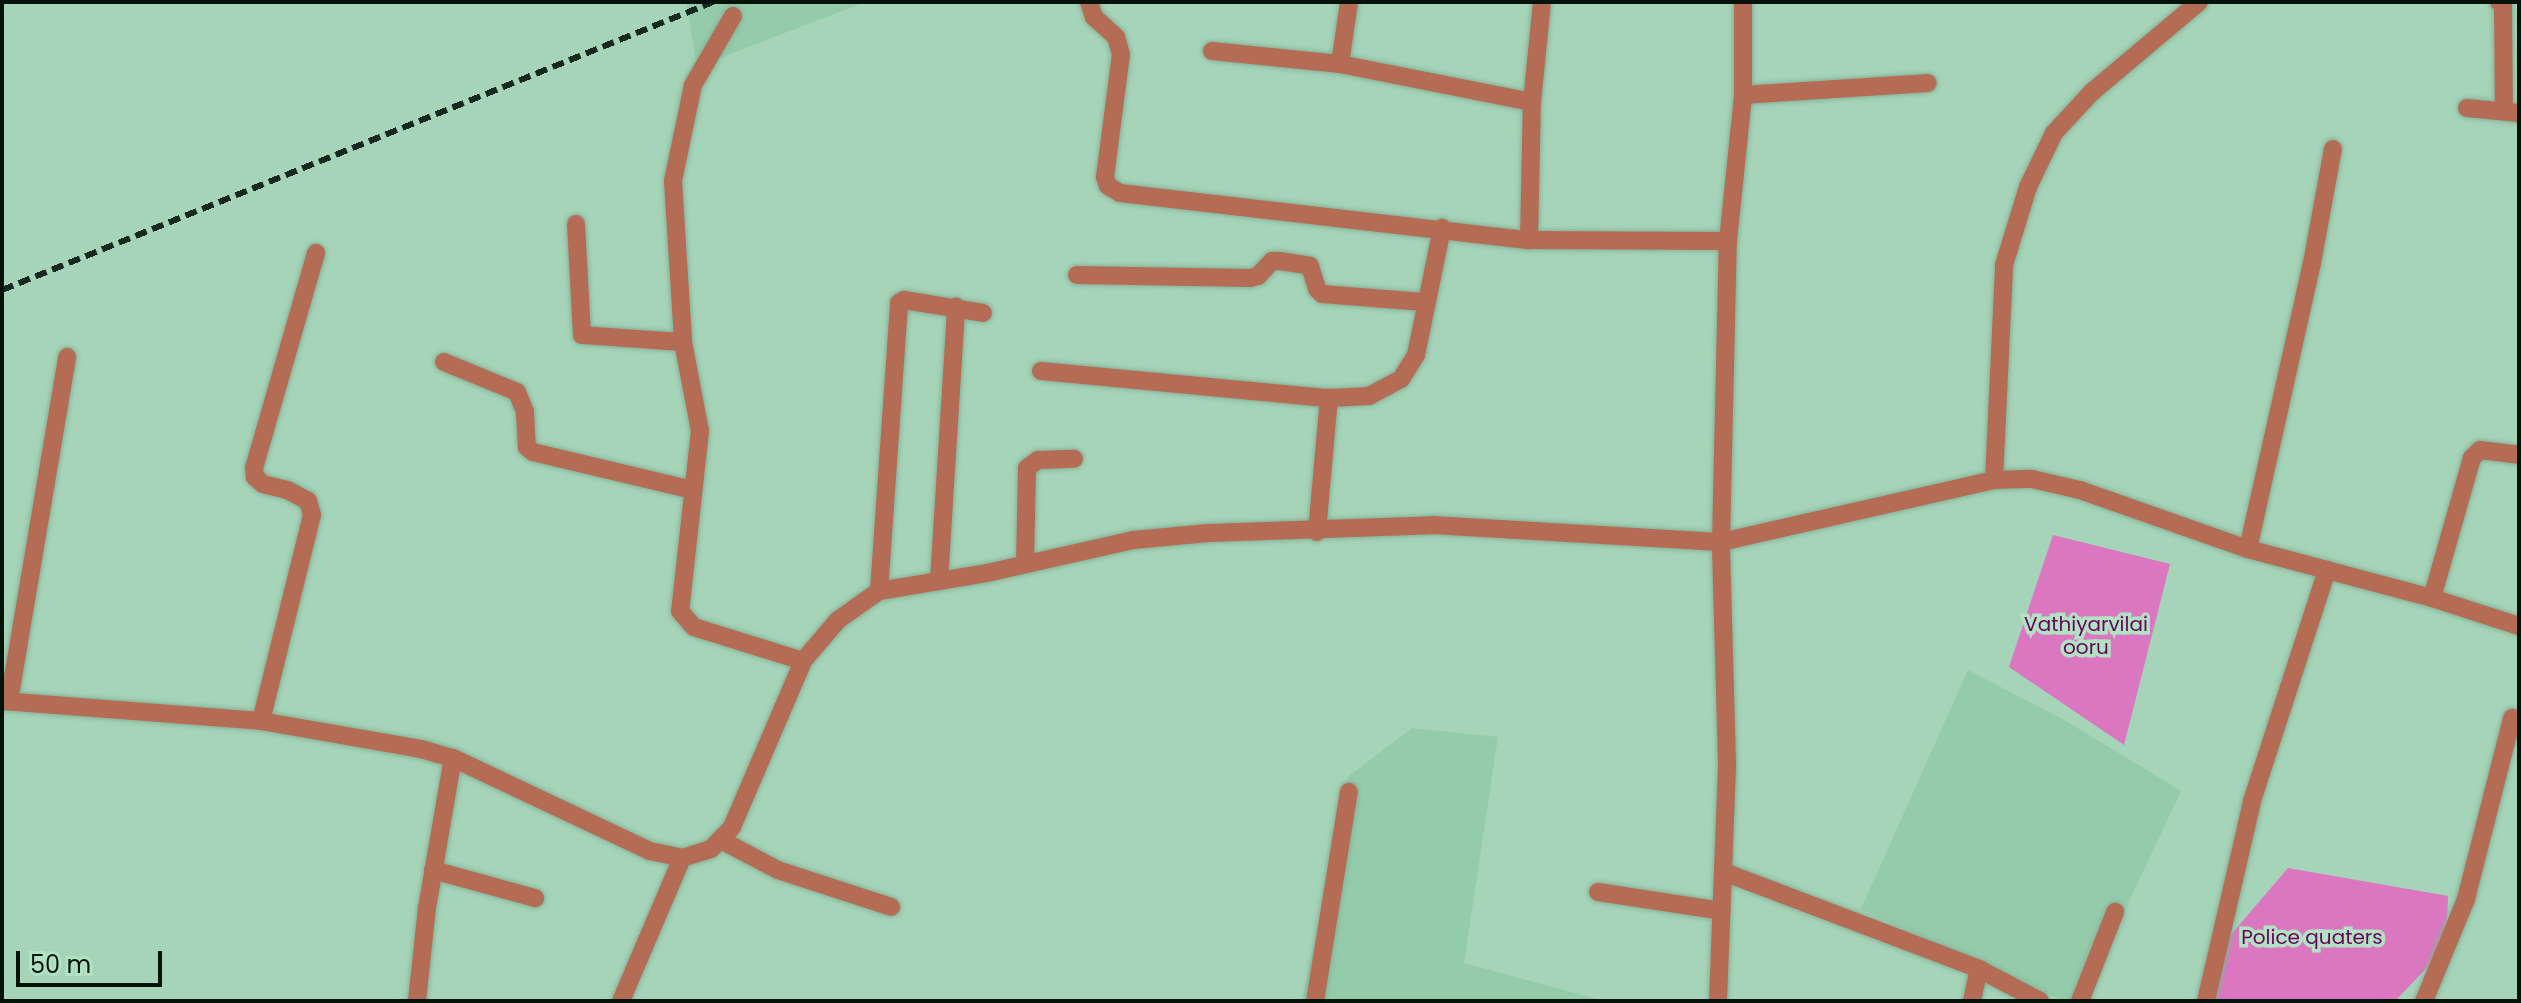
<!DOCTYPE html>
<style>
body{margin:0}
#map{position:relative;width:2521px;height:1003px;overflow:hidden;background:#a5d4b8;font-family:Poppins,sans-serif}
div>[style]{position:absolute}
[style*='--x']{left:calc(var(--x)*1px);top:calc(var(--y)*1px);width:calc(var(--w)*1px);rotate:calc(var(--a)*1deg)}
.built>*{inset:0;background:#94cbaa}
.green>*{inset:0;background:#da77c0}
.roads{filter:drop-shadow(0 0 2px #88b199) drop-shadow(0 0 2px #88b199)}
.minor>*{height:18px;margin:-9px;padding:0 9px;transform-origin:9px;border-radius:9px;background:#b56c55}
.rail>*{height:6px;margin-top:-3px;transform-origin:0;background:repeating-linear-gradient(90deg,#16291e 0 12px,transparent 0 18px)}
span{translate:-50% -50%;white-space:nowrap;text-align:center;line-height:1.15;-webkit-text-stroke:7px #b2e2c4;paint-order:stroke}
.park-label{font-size:20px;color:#6a0458}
.frame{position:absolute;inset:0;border:4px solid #03130a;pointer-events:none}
.scale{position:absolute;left:16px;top:951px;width:146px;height:36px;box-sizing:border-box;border:4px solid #03130a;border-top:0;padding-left:10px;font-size:24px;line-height:28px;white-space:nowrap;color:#03130a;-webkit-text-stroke:6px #b2e2c4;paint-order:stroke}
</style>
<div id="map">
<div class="built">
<i style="clip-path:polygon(686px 2px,865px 2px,697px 67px)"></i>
<i style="clip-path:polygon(1968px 670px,2066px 721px,2181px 791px,2082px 1001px,2064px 1001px,1861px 909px)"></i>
<i style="clip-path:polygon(1412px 728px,1498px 737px,1464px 963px,1604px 1001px,1302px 1001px,1349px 776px)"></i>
</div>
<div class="green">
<i style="clip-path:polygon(2053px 535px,2170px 564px,2124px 745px,2009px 667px)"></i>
<i style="clip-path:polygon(2288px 868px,2448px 896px,2446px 948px,2395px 1001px,2211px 1001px,2229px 937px)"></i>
</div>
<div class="roads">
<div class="minor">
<i style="--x:1089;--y:2;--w:16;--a:72"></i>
<i style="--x:1094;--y:17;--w:30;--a:42"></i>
<i style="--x:1116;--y:37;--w:18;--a:74"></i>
<i style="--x:1121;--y:54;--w:124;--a:97.4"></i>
<i style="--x:1105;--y:177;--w:9;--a:72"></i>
<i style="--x:1108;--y:186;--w:14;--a:30"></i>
<i style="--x:1120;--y:193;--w:412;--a:6.6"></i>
<i style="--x:1529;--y:240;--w:199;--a:0.3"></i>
<i style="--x:2499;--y:2;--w:4;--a:14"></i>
<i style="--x:2503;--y:3;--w:107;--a:89.5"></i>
<i style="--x:733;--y:16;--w:80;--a:120.1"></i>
<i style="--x:693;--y:85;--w:98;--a:101.8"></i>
<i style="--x:673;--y:181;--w:161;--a:86.4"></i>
<i style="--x:683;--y:342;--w:91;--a:79.2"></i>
<i style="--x:700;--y:431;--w:181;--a:96.3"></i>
<i style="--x:680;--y:611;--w:21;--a:49"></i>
<i style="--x:694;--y:627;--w:114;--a:17.3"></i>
<i style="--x:1212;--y:51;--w:129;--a:5.8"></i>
<i style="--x:1340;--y:64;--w:196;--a:11.2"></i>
<i style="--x:1340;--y:64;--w:63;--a:-81.7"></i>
<i style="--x:1743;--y:95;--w:185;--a:-3.7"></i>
<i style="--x:2467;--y:108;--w:52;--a:5.5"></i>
<i style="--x:576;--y:224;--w:111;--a:86.9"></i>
<i style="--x:582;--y:335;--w:101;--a:4"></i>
<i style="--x:1529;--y:240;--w:138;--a:-88.8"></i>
<i style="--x:1532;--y:102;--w:100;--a:-84.3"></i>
<i style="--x:1077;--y:275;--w:173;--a:1"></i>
<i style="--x:1250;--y:278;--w:8;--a:-14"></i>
<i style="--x:1258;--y:276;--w:21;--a:-47"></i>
<i style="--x:1272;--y:261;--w:8;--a:0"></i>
<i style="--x:1280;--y:261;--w:30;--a:9"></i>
<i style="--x:1310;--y:266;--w:24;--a:73"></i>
<i style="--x:1317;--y:289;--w:7;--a:45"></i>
<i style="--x:1322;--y:294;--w:102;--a:4.5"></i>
<i style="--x:444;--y:362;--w:79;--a:22.3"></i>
<i style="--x:517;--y:392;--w:22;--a:68"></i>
<i style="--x:525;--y:412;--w:35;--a:87"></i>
<i style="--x:527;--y:447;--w:8;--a:40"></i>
<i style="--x:533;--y:452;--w:164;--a:13.4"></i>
<i style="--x:1041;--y:371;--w:289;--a:5.4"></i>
<i style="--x:1329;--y:398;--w:40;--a:-2.9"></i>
<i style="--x:1369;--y:396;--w:36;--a:-28"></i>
<i style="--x:1401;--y:379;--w:28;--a:-58"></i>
<i style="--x:1416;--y:355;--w:130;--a:-78.4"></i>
<i style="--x:1994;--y:480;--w:215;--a:-87.3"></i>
<i style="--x:2004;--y:265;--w:82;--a:-72.9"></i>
<i style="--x:2028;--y:187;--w:60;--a:-64.3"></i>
<i style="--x:2054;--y:133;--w:56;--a:-47.2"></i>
<i style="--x:2092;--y:92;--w:140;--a:-40.1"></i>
<i style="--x:1317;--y:532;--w:135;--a:-84.9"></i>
<i style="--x:2248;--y:549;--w:293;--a:-77.4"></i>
<i style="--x:2312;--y:263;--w:116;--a:-79.6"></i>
<i style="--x:1025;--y:564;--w:96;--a:-88.8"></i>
<i style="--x:1027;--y:468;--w:14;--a:-36"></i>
<i style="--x:1038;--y:460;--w:36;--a:-2"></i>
<i style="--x:939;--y:581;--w:275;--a:-86.4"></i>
<i style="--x:879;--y:591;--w:289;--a:-86"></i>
<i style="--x:899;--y:303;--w:6;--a:-31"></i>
<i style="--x:904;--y:300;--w:80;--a:9.3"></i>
<i style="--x:2432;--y:598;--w:146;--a:-74.1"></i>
<i style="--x:2472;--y:458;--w:11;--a:-45"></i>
<i style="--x:2480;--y:450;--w:39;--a:7"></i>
<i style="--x:2;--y:701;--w:260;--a:4.4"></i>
<i style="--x:261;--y:721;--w:162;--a:9.9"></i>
<i style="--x:421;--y:749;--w:33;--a:16"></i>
<i style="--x:453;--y:758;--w:218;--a:25.3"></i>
<i style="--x:650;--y:851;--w:33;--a:12"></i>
<i style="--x:682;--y:858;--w:30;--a:-17"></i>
<i style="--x:711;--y:849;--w:30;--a:-46"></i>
<i style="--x:732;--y:827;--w:181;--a:-66.8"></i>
<i style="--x:803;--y:661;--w:54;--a:-49.5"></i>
<i style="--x:838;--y:620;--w:50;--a:-35.3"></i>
<i style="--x:879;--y:591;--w:109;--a:-9.5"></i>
<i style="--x:987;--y:573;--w:150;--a:-12.7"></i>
<i style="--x:1133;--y:540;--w:76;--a:-5.3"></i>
<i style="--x:1209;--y:533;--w:224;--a:-2"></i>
<i style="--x:1433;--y:525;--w:289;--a:3.4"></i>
<i style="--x:1721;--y:542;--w:280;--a:-12.8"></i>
<i style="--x:1994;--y:480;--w:38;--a:-2"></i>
<i style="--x:2032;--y:479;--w:49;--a:12.9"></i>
<i style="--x:2080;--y:490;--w:178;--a:19.4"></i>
<i style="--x:2248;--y:549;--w:190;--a:14.9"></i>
<i style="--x:2432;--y:598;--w:91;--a:17.8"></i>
<i style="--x:9;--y:701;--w:349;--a:-80.4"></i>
<i style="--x:261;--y:721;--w:212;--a:-76.1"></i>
<i style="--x:312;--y:515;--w:15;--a:-106"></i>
<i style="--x:308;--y:501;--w:24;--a:-152"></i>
<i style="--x:287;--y:490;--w:25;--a:-166"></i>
<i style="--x:263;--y:484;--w:11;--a:-139"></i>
<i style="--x:255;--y:477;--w:9;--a:-96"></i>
<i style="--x:254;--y:468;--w:224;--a:-73.9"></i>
<i style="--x:721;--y:840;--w:64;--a:27.8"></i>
<i style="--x:778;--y:870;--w:119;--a:18.1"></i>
<i style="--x:433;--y:870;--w:106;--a:15.4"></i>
<i style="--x:1724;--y:872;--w:273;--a:20.8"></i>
<i style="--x:1979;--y:969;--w:69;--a:27.7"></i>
<i style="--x:1598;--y:892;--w:125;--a:8.7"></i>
<i style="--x:417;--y:1001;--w:94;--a:-83.9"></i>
<i style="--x:427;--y:908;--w:152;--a:-80.2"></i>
<i style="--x:621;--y:1001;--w:155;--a:-66.9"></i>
<i style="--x:1315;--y:1001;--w:212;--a:-80.8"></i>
<i style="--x:1718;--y:1001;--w:238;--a:-87.8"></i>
<i style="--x:1727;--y:763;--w:221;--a:-91.6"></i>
<i style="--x:1721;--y:542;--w:301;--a:-88.7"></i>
<i style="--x:1728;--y:241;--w:147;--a:-84.1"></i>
<i style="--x:1743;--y:95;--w:93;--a:-90"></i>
<i style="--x:1972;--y:1001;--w:33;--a:-78"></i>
<i style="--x:2080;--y:1001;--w:96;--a:-68.5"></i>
<i style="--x:2206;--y:1001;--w:205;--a:-77"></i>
<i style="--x:2252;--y:801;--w:243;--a:-72"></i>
<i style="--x:2424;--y:1001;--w:110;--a:-67.6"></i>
<i style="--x:2466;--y:899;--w:187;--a:-75.7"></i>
</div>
</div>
<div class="rail">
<i style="--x:2;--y:290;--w:767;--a:-22.05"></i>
</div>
<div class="park-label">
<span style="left:2086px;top:636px">Vathiyarvilai<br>ooru</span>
<span style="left:2312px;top:937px">Police quaters</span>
</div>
<div class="frame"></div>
<div class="scale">50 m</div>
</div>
